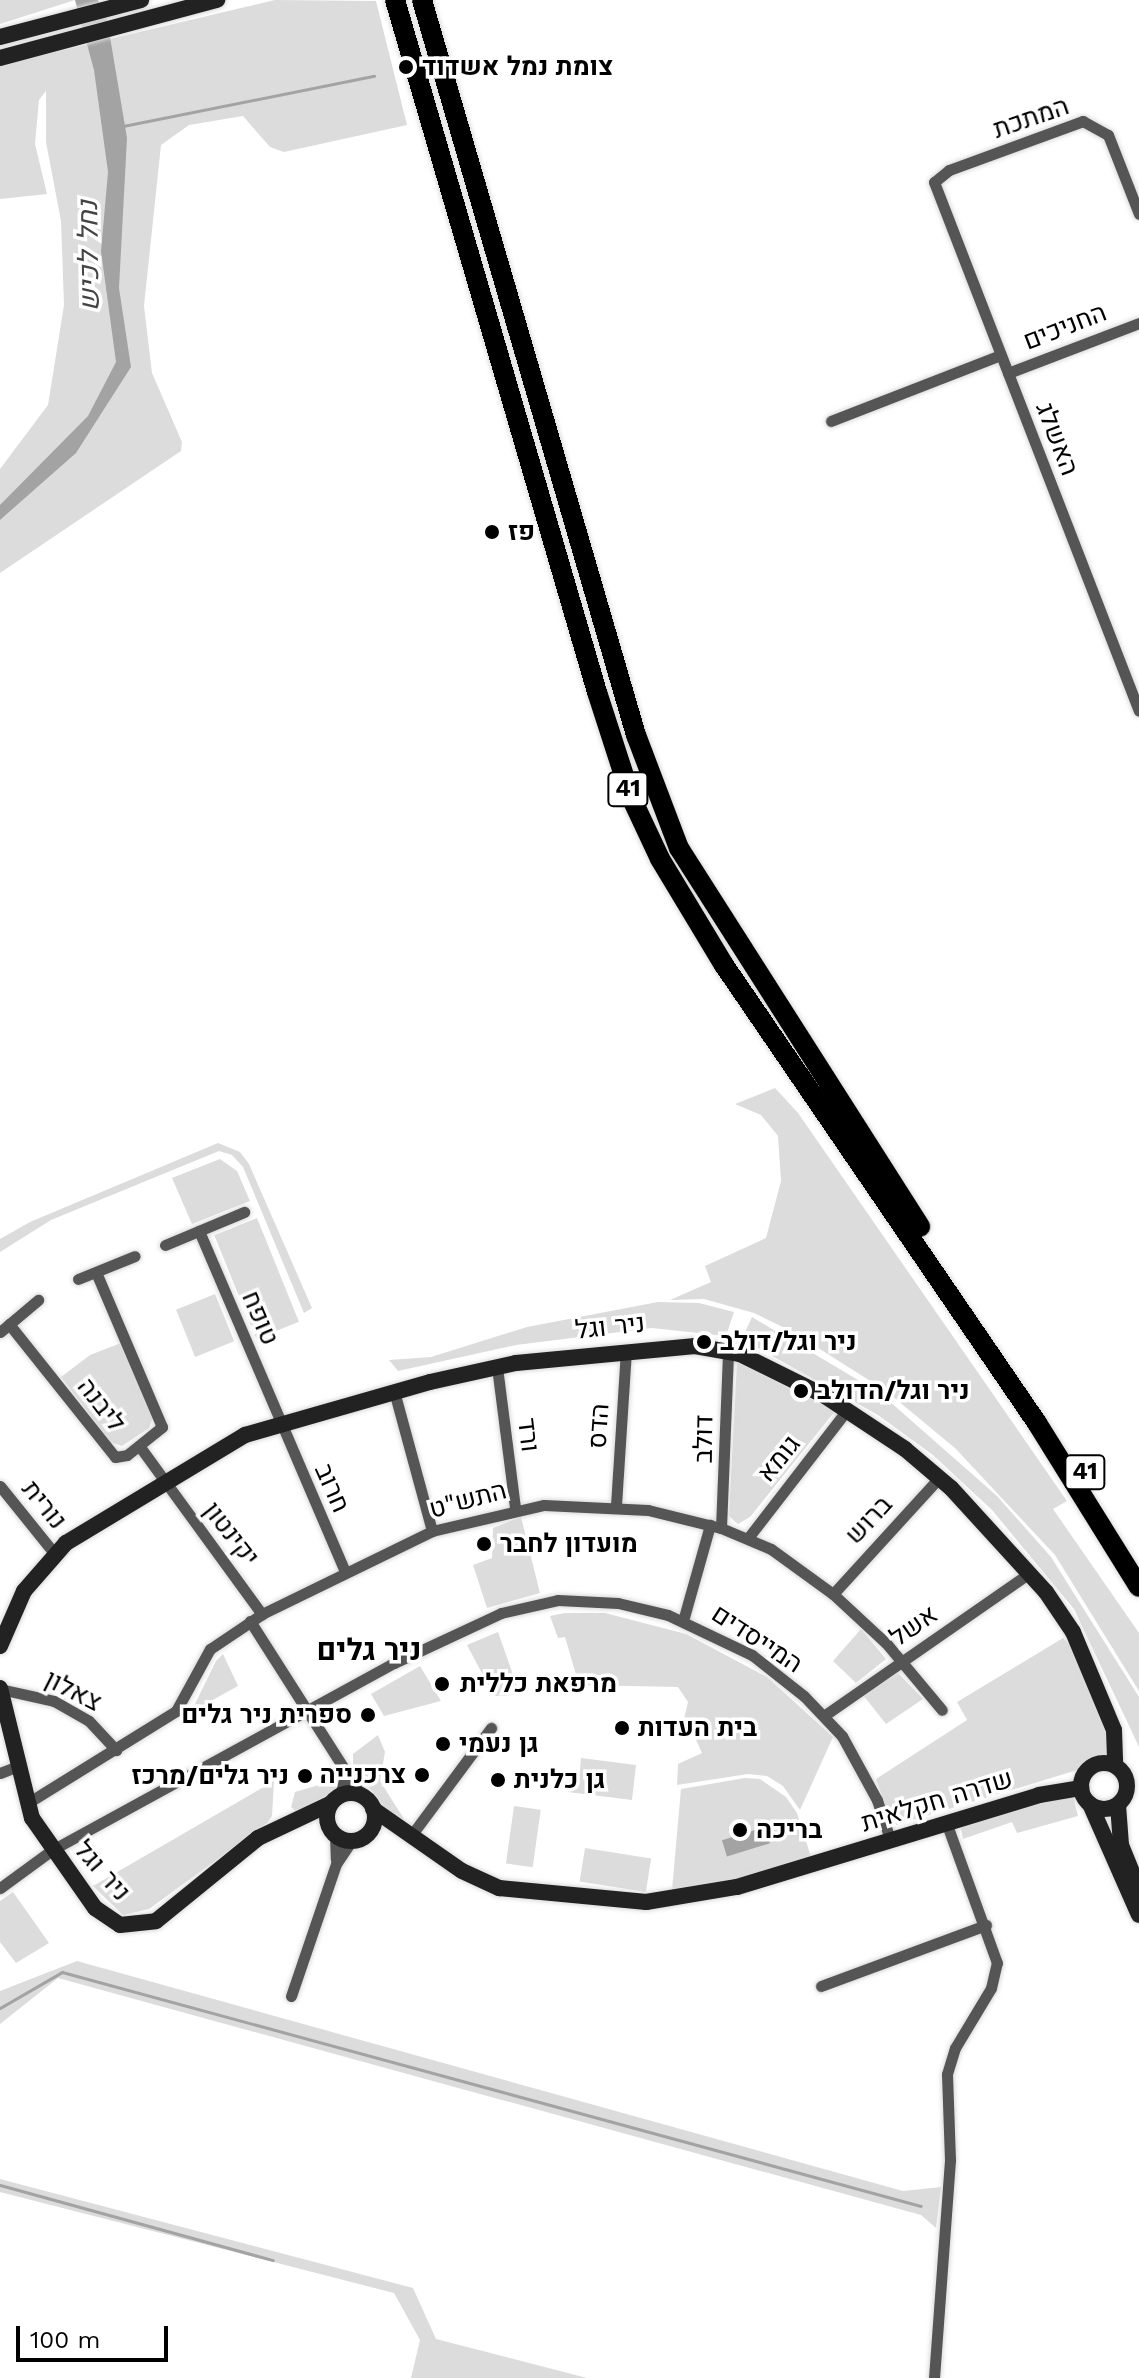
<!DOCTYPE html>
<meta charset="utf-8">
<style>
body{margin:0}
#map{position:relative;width:1139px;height:2378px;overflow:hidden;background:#fff;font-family:"Work Sans",Heebo,sans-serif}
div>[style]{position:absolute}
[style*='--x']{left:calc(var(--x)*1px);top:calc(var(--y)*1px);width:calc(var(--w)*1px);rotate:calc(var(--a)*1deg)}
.green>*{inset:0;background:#dcdcdc;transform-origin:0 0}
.water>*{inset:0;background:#a3a3a3;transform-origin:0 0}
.stream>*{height:3px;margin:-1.5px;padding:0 1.5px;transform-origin:1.5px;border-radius:1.5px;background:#a3a3a3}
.roads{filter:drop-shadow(0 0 2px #dbdbdb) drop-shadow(0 0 2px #dbdbdb)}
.street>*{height:11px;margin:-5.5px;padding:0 5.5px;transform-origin:5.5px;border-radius:5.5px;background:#555}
.secondary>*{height:16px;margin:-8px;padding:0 8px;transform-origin:8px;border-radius:8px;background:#222}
.secondary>.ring{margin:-8px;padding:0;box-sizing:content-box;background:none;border:16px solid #222;border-radius:50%}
.highway>*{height:20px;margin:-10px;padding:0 10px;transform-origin:10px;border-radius:10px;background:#000}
.dots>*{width:22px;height:22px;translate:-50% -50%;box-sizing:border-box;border:4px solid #fff;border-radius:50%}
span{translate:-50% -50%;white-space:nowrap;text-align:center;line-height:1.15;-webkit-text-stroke:7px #fff;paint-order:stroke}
.shield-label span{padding:2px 6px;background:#fff;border:2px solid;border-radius:6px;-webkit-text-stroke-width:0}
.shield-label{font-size:24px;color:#000;font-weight:700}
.poi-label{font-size:26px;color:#000;font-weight:700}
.left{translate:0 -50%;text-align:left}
.right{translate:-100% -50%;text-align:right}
.street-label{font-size:26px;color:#000}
.water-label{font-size:28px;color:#444;font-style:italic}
.quarter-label{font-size:30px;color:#000;font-weight:700}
.scale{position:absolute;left:16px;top:2326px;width:152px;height:36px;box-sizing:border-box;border:4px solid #000;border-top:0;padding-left:10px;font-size:24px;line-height:28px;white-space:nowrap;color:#000;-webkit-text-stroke:6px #fff;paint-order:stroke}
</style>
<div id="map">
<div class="green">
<i style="clip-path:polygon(0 0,75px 0,0 24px)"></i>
<i style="clip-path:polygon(275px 0,376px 1px,407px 125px,284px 152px,270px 147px,243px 116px,189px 125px,161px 145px,144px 306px,152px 373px,182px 442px,181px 451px,0 573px,0 469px,48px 405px,64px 305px,61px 221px,46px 142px,46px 91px,39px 100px,35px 144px,47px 194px,0 199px,0 65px)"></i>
<i style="clip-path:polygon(775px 1088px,798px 1113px,1067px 1501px,1053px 1509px,1139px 1633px,1139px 1691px,1055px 1555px,955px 1448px,886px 1391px,793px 1332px,754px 1313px,704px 1299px,670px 1300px,711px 1282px,705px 1266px,766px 1238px,781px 1181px,778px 1136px,761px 1115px,735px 1104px)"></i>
<i style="clip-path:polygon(218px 1143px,240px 1152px,249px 1164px,312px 1308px,304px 1313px,243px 1167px,232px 1155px,219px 1151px,51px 1220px,0 1252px,0 1239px,30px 1222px)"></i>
<i style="clip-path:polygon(220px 1159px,237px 1171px,250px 1201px,192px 1224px,172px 1178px)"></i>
<i style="left:257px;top:1218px;width:112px;height:46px;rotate:68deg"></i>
<i style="left:215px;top:1294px;width:51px;height:42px;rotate:68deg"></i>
<i style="clip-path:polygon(658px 1302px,699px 1303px,734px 1312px,726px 1336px,652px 1328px,516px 1345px,398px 1371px,389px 1360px,431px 1357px,527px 1327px)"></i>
<i style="clip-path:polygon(752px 1317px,880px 1393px,997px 1496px,1051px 1557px,1139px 1697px,1139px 1747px,1074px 1609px,992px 1510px,933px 1455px,878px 1415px,742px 1339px)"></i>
<i style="clip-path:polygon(121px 1343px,153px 1417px,149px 1428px,122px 1446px,110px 1442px,61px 1377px,90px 1355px)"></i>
<i style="clip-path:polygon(737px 1362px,835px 1411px,750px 1517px,738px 1524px,729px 1516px)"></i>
<i style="clip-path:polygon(521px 1517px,540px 1593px,487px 1608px,473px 1565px,492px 1558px,493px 1528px)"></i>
<i style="clip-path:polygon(565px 1613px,605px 1613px,686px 1634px,767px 1677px,833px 1737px,800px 1810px,783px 1786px,767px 1776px,748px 1774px,677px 1785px,678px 1764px,702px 1753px,692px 1731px,680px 1736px,688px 1702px,678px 1687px,579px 1685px,565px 1637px,558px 1638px,550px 1616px)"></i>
<i style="clip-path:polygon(861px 1629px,886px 1659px,856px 1683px,833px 1661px)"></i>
<i style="clip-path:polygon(498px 1632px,519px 1692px,507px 1696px,494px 1696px,467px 1645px)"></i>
<i style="clip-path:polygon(1063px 1638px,1073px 1648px,1117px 1758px,893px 1826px,876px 1779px,967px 1720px,957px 1702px)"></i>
<i style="clip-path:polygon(223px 1654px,238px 1686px,191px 1712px,216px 1661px)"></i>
<i style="clip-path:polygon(420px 1666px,441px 1701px,384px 1716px,371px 1694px)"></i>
<i style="clip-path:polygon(898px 1673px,923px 1699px,886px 1724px,863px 1695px)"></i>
<i style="clip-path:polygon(378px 1735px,385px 1752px,380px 1781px,404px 1819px,388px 1812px,353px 1766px,353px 1754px)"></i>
<i style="clip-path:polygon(581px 1758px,636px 1765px,632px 1800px,568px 1792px,571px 1770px,580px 1771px)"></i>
<i style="clip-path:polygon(745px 1778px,760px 1779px,786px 1797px,797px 1813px,811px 1857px,699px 1890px,672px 1890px,681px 1789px)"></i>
<i style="clip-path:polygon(336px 1780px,339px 1788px,319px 1802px,296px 1811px,291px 1807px,295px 1792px)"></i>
<i style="clip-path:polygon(274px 1781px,272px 1816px,267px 1823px,149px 1909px,123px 1915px,93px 1886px)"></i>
<i style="clip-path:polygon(1072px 1792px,1078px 1816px,1017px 1833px,1012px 1822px,963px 1839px,960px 1824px)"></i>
<i style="left:514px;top:1806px;width:27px;height:58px;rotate:8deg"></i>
<i style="left:585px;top:1848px;width:67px;height:34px;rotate:9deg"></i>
<i style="clip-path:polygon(13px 1892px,49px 1943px,16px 1963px,0 1942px,0 1901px)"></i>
<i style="clip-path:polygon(77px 1961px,903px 2191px,941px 2187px,936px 2228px,921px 2215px,58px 1978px,0 2024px,0 1991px)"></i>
<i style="clip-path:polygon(0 2179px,413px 2288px,436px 2339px,587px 2378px,411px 2378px,420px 2340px,394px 2293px,0 2192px)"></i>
</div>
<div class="water">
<i style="clip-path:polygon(75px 0,98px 0,107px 19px,127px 138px,119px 288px,131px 367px,76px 453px,0 520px,0 505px,88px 416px,116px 362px,101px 251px,108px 172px,94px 70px)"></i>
<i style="left:765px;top:1827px;width:17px;height:45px;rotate:73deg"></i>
</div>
<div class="stream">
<i style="--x:123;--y:126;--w:256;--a:-11.3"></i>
<i style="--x:0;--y:2008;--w:72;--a:-30.1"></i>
<i style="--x:62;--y:1972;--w:890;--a:15.24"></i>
<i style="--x:0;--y:2185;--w:283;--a:15.4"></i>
</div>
<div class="roads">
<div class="street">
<i style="--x:1139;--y:214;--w:85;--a:-111.4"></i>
<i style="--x:1108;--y:135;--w:29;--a:-151"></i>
<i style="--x:1083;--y:121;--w:143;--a:159.9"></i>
<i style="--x:949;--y:170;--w:19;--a:141"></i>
<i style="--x:934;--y:182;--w:567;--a:68.82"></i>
<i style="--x:1008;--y:373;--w:140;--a:-20.9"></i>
<i style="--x:831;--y:421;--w:181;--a:-21.3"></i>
<i style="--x:199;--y:1231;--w:370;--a:66.8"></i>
<i style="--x:165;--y:1245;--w:86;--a:-22.7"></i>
<i style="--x:78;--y:1279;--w:61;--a:-22"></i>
<i style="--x:9;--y:1324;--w:170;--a:51.4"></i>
<i style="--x:115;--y:1457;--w:12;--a:-9"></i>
<i style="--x:127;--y:1455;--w:45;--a:-38.7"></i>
<i style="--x:162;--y:1427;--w:168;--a:-113.1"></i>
<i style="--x:0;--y:1332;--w:50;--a:-40.1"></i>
<i style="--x:497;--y:1367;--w:142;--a:82.7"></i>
<i style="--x:394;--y:1391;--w:145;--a:74.8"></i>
<i style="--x:140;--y:1447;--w:207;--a:53.9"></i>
<i style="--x:0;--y:1486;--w:86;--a:51.1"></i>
<i style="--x:616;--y:1505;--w:155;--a:-86.3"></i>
<i style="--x:721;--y:1528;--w:177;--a:-87.7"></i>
<i style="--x:748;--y:1538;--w:162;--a:-52.3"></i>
<i style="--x:833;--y:1594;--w:157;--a:-47.6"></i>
<i style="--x:250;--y:1621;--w:206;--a:57.5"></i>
<i style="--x:683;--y:1621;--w:100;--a:-74.3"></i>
<i style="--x:0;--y:1689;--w:55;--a:12.5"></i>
<i style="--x:54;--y:1701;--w:40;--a:29.7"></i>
<i style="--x:89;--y:1721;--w:40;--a:47"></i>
<i style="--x:825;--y:1715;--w:249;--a:-34.8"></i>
<i style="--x:0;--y:1773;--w:17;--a:-21"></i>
<i style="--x:340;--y:1795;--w:20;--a:-75"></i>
<i style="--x:26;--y:1804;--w:176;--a:-31.8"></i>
<i style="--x:176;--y:1711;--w:71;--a:-61.3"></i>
<i style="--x:210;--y:1649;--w:63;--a:-33.9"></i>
<i style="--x:262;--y:1614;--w:189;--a:-26"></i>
<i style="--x:432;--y:1531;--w:115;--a:-13.1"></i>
<i style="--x:544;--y:1505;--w:104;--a:2.8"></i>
<i style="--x:648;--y:1510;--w:75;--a:13.9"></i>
<i style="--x:721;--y:1528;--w:54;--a:22.8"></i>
<i style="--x:771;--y:1549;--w:77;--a:36"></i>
<i style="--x:833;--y:1594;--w:72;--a:42.8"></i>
<i style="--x:886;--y:1643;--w:87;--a:50.1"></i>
<i style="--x:335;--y:1835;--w:24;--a:88"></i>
<i style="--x:410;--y:1837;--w:136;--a:-53.4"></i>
<i style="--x:0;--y:1888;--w:64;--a:-36.2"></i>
<i style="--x:52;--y:1850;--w:390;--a:-28.7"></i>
<i style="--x:394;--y:1663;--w:118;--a:-25"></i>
<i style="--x:501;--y:1613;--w:58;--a:-12.8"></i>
<i style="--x:558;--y:1600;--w:60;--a:2.9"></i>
<i style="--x:618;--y:1603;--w:51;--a:13.5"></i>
<i style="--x:668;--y:1615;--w:93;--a:25.5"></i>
<i style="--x:752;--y:1655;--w:66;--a:38.3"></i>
<i style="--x:804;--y:1696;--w:55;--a:46.5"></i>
<i style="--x:842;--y:1736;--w:73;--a:61.3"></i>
<i style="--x:877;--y:1800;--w:41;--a:71.6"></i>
<i style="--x:821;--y:1986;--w:176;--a:-20.3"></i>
<i style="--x:291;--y:1996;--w:139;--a:-71.2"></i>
<i style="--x:336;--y:1864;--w:29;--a:-56"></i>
<i style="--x:934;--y:2378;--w:219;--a:-85.8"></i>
<i style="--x:950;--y:2160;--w:86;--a:-92"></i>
<i style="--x:947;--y:2074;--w:27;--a:-73"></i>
<i style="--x:955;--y:2048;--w:70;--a:-59"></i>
<i style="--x:991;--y:1988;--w:26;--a:-77"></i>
<i style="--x:997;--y:1963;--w:150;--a:-109.9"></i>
</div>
<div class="secondary">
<i style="--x:0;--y:37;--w:146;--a:-14.7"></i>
<i style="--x:0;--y:58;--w:225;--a:-15"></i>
<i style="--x:0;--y:1646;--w:60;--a:-66.4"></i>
<i style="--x:24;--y:1591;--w:64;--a:-48.8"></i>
<i style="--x:66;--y:1543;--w:209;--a:-31.1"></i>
<i style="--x:245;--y:1435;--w:192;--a:-16"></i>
<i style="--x:430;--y:1382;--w:88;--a:-12.5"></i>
<i style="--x:516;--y:1363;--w:180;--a:-5.4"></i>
<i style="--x:695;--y:1346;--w:46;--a:10.1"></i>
<i style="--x:740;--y:1354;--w:95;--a:26.3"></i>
<i style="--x:825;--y:1396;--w:96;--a:33.5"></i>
<i style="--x:905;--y:1449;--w:60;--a:40.3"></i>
<i style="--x:951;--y:1488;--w:141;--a:47.6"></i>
<i style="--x:1046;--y:1592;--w:48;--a:56"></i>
<i style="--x:1073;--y:1632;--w:106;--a:67.3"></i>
<i style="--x:1114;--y:1730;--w:36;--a:88"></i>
<i style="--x:0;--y:1688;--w:134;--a:76.2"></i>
<i style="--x:32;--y:1818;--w:110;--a:55"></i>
<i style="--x:95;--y:1908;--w:30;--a:34"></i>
<i style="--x:120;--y:1925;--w:36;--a:-6"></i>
<i style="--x:156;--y:1921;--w:132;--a:-39.1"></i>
<i style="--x:258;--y:1838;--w:80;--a:-25.3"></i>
<i class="ring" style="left:1081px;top:1763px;width:30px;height:30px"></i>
<i class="ring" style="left:327px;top:1793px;width:32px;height:32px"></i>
<i style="--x:1090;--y:1804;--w:121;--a:66.2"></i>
<i style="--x:1118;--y:1805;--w:40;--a:85.7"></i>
<i style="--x:1121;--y:1845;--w:48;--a:67.8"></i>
<i style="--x:373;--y:1809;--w:108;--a:34.9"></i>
<i style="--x:462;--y:1871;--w:41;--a:24.7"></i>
<i style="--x:499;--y:1888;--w:148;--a:5.4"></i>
<i style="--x:646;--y:1902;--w:92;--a:-9.4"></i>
<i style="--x:737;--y:1887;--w:316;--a:-16.9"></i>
<i style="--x:1039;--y:1795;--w:43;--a:-9.5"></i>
</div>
<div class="highway">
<i style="--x:395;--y:0;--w:721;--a:73.73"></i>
<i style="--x:597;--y:692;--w:110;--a:72.1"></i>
<i style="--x:631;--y:797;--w:68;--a:64.9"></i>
<i style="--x:660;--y:859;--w:124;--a:58.9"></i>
<i style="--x:724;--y:965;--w:555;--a:55.65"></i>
<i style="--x:1037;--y:1423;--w:193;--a:58.1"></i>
<i style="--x:422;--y:0;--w:766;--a:73.77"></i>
<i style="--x:636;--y:735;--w:121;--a:69.2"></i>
<i style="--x:679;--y:848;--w:449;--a:57.5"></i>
</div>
</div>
<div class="dots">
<i style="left:406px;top:67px;background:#000"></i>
<i style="left:492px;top:532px;background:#000"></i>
<i style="left:704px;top:1342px;background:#000"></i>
<i style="left:801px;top:1391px;background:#000"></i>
<i style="left:484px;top:1544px;background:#000"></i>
<i style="left:442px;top:1684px;background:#000"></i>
<i style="left:368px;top:1715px;background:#000"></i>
<i style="left:622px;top:1728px;background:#000"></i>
<i style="left:443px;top:1744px;background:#000"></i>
<i style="left:422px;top:1775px;background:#000"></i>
<i style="left:305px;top:1776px;background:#000"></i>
<i style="left:498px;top:1780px;background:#000"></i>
<i style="left:740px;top:1830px;background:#000"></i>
</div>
<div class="shield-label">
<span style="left:628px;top:789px">41</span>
<span style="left:1085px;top:1472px">41</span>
</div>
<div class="poi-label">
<span class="left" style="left:422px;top:67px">צומת נמל אשדוד</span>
<span class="left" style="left:508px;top:532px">פז</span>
<span class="left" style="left:720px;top:1342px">ניר וגל/דולב</span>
<span class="left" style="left:817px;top:1391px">ניר וגל/הדולב</span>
<span class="left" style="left:500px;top:1544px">מועדון לחבר</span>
<span class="left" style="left:460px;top:1684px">מרפאת כללית</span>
<span class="right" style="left:352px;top:1715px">ספרית ניר גלים</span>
<span class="left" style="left:638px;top:1728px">בית העדות</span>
<span class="left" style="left:459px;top:1744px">גן נעמי</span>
<span class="right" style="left:406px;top:1775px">צרכנייה</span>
<span class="right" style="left:289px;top:1776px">ניר גלים/מרכז</span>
<span class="left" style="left:514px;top:1780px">גן כלנית</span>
<span class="left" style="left:756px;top:1830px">בריכה</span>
</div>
<div class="street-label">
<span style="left:1031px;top:118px;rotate:-19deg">המתכת</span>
<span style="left:1065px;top:327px;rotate:-21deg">החניכים</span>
<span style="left:1057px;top:439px;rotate:69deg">האשלג</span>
<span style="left:260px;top:1318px;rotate:67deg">טופח</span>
<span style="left:610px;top:1327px;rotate:-6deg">ניר וגל</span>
<span style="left:101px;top:1405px;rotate:52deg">ליבנה</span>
<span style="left:599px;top:1426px;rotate:-86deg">הדס</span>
<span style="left:528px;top:1435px;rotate:83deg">ורד</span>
<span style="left:704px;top:1439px;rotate:-89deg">דולב</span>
<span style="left:779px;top:1459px;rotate:-51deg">גומא</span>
<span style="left:332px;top:1488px;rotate:66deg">חרוב</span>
<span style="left:468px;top:1500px;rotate:-15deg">התש"ט</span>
<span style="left:44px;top:1505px;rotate:51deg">נורית</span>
<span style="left:869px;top:1520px;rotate:-47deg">ברוש</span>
<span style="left:231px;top:1534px;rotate:52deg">יקינטון</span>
<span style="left:914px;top:1626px;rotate:-35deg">אשל</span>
<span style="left:757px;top:1639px;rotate:33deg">המייסדים</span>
<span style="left:73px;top:1691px;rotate:27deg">צאלון</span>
<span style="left:937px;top:1801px;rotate:-17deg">שדרה חקלאית</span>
<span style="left:102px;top:1871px;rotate:49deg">ניר וגל</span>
</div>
<div class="water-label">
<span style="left:89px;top:256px;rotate:-91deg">נחל לכיש</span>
</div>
<div class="quarter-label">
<span style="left:369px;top:1650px">ניר גלים</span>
</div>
<div class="scale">100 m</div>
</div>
